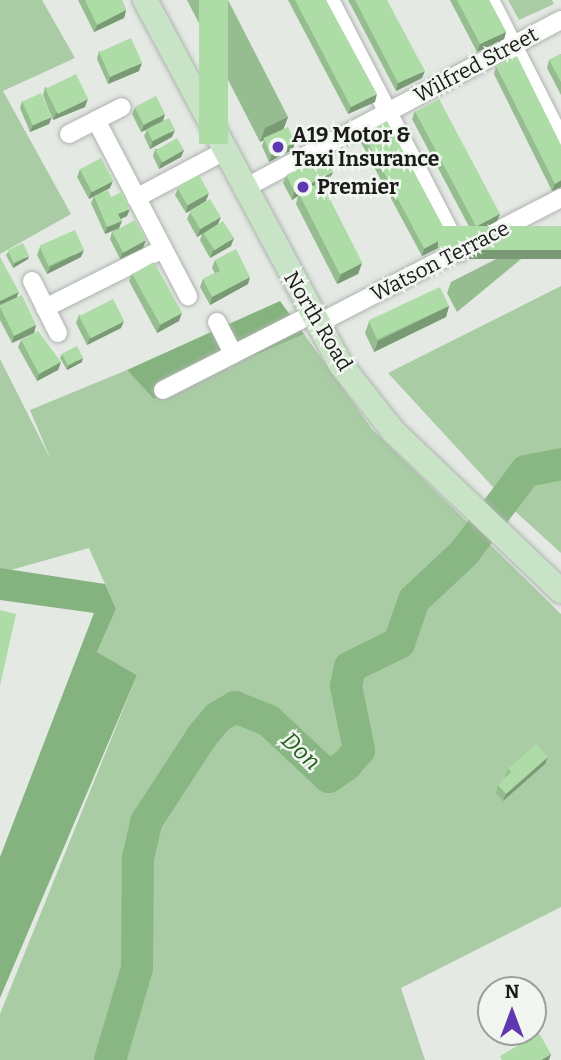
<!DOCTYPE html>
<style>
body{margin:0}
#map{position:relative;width:561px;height:1060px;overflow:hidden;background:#e4e9e4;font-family:Bitter,serif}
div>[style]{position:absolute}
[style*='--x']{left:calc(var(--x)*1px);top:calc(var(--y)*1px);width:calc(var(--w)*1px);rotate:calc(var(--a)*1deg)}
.green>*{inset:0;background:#a9cca4}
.forest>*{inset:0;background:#85b37f}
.river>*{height:32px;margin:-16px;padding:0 16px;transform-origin:16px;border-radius:16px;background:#89b783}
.roads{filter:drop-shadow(0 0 2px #aeb3ae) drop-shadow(0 0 2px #aeb3ae)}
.street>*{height:18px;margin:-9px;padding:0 9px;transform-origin:9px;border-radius:9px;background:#fff}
.secondary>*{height:24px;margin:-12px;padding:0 12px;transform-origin:12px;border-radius:12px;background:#c8e3c5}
.wall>*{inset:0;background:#95bd8f}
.shaded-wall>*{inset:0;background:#799a74;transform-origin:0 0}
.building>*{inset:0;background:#addca6;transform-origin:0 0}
.dots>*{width:19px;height:19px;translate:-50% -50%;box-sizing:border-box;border:4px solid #f2f6f1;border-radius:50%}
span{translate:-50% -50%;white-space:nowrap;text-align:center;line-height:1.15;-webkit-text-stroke:5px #f2f6f1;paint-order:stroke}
.street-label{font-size:21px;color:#1b1c1a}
.poi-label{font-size:21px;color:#1b1c1a;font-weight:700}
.left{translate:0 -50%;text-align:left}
.water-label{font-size:23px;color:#205e19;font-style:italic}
.north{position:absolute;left:477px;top:976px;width:70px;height:70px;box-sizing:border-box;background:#f2f6f1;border:2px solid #9c9f9b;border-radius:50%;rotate:0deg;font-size:19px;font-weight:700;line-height:28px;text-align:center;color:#1b1c1a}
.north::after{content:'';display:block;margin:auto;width:24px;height:32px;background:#5d38b0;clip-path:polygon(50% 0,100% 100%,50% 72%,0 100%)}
</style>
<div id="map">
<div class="green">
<i style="clip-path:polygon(0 0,42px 0,75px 58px,3px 91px,71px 214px,0 254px)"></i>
<i style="clip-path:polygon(508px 0,552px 0,554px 4px,519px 20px)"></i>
<i style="clip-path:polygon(561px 286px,561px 553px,517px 513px,388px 373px)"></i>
<i style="clip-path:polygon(304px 334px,372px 429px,561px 614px,561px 907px,401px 988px,425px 1060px,0 1060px,0 1014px,137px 675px,97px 652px,116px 609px,89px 548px,0 573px,0 359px,51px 460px,30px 410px,127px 370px,155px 399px)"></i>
</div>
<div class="forest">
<i style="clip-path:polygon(280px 301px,304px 334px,154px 399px,127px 370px)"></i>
<i style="clip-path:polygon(0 568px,105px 584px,116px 609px,97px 652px,137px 675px,0 998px,0 857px,94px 613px,0 600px)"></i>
</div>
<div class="river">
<i style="--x:110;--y:1060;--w:96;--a:-73.6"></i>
<i style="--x:137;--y:968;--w:110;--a:-89.5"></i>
<i style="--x:138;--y:858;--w:37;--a:-77"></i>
<i style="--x:146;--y:822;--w:103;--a:-56.9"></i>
<i style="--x:202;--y:736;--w:25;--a:-50"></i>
<i style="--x:218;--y:717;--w:20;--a:-30"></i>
<i style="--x:235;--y:707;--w:37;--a:22"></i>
<i style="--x:269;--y:721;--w:82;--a:43"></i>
<i style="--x:329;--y:777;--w:21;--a:-35"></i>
<i style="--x:346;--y:765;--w:20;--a:-49"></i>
<i style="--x:359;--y:750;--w:65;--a:-101.5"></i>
<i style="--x:346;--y:686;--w:19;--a:-78"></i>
<i style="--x:350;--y:667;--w:55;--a:-26.1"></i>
<i style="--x:399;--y:643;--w:46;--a:-70.8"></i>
<i style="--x:414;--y:600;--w:69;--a:-43.2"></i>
<i style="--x:464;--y:553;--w:103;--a:-52.9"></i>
<i style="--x:526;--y:471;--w:36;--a:-11"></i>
</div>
<div class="roads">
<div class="street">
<i style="--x:330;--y:0;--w:284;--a:62.7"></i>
<i style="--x:490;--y:0;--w:157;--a:63.1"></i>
<i style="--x:96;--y:120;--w:199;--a:62.4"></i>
<i style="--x:69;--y:134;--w:59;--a:-27"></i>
<i style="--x:243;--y:189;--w:360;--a:-28"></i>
<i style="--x:136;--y:198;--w:98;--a:-27.9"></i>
<i style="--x:32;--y:281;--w:58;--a:63.4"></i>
<i style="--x:45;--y:308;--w:132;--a:-26.6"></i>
<i style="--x:217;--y:322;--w:36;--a:63"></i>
<i style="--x:317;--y:324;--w:275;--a:-27.3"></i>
<i style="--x:163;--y:390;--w:167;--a:-27"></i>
</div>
<div class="secondary">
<i style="--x:145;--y:0;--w:414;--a:61.8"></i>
<i style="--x:341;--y:365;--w:85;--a:51.7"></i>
<i style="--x:394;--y:432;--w:231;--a:43.6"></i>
</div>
</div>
<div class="wall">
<i style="clip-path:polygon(78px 0,122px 0,126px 10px,124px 18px,94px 32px)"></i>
<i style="clip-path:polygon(187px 0,228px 0,288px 117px,283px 130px,295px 143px,292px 150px,269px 162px,262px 146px,264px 140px,260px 142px)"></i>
<i style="clip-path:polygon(288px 0,326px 0,375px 102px,348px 114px)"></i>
<i style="clip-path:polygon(348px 0,387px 0,422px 78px,396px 91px)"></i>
<i style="clip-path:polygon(450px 0,489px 0,506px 32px,504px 39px,477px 52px)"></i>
<i style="clip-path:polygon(99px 51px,139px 71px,108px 84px,97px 59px)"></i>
<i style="clip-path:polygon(561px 54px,561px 95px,547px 68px,549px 60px)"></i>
<i style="clip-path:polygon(496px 66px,561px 187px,552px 191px,494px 74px)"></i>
<i style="clip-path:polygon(45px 87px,85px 107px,53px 120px,43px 95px)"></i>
<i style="clip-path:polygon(22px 101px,49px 124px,30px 132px,20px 108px)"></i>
<i style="clip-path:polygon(135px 107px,163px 120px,172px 137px,150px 149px,144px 136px,147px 130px,141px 132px,132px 114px)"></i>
<i style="clip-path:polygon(415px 111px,500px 214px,497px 221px,473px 234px,412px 119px)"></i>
<i style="clip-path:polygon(363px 134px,448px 236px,446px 244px,422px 256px,360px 141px)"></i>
<i style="clip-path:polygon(155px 149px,184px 150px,181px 157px,159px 169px,153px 156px)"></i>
<i style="clip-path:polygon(80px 169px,110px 188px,100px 193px,111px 197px,127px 216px,121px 219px,122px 221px,119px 228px,143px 248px,120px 259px,110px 239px,112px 232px,119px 228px,105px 234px,91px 203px,94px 196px,89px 199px,77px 177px)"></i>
<i style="clip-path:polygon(286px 176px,330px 179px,322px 184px,362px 263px,358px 274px,337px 284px,296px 204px,298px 196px,292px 200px,283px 183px)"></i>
<i style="clip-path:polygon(178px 188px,206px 201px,186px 213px,175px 195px)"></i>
<i style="clip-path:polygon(190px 212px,218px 224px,231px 246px,210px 258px,200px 240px,202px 234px,197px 237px,187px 219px)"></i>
<i style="clip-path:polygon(561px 226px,457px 312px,447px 293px,451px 282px)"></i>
<i style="clip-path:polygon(40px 247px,81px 257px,47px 274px,37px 255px)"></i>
<i style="clip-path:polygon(8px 252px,28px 259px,13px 268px,6px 255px)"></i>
<i style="clip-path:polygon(0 257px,17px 297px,36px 325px,34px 333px,12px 343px,0 320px)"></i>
<i style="clip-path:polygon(215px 260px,248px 284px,210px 305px,200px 287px,203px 279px,215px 273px,212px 268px)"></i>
<i style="clip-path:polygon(132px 274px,179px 321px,157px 333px,129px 281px)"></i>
<i style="clip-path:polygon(449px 306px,446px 317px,374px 352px,365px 333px,369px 322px)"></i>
<i style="clip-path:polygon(79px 315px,121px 328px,87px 345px,76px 323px)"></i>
<i style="clip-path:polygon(21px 340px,61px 362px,58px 370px,37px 381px,18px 347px)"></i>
<i style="clip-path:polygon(62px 354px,82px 362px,67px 370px,60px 358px)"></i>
<i style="clip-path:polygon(548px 757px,545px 764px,503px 801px,496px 793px,498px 785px,506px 778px,505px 777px,508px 769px)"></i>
</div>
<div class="shaded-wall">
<i style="clip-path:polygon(126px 10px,124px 18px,94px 32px,97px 25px)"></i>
<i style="clip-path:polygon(506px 32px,504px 39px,477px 52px,480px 44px)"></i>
<i style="clip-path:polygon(142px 63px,139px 71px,108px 84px,110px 77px)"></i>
<i style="clip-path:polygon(425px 71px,422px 78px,396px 91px,398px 83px)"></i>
<i style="clip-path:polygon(377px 94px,375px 102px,348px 114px,351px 107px)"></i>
<i style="clip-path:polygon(88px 99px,85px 107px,53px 120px,56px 113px)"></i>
<i style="clip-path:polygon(165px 114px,163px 121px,141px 132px,144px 125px)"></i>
<i style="clip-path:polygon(52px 117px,49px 124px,30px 132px,33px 125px)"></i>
<i style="clip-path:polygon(288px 117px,283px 130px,260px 142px,265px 128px)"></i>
<i style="clip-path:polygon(175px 130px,172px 137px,150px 149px,153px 141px)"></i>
<i style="clip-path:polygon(295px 143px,292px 150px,269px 162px,272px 154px)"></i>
<i style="clip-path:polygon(184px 150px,181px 157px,159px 169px,162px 161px)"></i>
<i style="clip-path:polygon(333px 172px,330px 179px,301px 195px,299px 193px,298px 196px,292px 200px,294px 192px)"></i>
<i style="clip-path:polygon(561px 180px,561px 187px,552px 191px,555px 184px)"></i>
<i style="clip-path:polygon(113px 181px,110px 188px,89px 199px,91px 192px)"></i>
<i style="clip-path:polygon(209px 193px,206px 201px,186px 213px,188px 205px)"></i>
<i style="clip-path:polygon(130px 209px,127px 216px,116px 221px,118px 214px)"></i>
<i style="clip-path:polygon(500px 214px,497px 221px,473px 234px,476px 227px)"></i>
<i style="clip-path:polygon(221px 217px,218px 224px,197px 237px,200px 229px)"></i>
<i style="clip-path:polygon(122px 221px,119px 228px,105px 234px,107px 227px)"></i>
<i style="clip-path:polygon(448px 236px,446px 244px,422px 256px,424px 249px)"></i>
<i style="clip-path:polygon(234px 238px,231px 246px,210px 258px,213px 251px)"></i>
<i style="clip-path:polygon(146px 240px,143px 248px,120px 259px,123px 252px)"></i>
<i style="clip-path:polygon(84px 250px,81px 257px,47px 274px,50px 267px)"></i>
<i style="left:561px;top:250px;width:9px;height:112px;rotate:90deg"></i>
<i style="clip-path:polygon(29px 256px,28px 259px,13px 268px,14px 264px)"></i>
<i style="clip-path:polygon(362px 263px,358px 274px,337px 284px,341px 274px)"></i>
<i style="clip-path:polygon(250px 277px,248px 284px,210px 305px,212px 297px)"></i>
<i style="clip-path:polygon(19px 292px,16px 299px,0 307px,0 301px)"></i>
<i style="clip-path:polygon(449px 306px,446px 317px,374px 352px,378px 341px)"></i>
<i style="clip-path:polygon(182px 313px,179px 321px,157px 333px,160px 325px)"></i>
<i style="clip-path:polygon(124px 321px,121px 328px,87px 345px,90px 338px)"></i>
<i style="clip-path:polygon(36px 325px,34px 333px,12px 343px,14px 336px)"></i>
<i style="clip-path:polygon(83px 358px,82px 362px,67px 370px,68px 366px)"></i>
<i style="clip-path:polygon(61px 362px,58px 370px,37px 381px,39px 374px)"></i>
<i style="clip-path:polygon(548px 757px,545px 764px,503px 801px,506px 794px)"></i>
<i style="clip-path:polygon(551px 1054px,549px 1060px,541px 1060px)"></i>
</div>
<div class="building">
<i style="clip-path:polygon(85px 0,122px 0,126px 10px,97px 25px)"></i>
<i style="left:199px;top:0;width:29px;height:144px"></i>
<i style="clip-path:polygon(295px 0,326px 0,377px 94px,351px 107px)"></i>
<i style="clip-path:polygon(355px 0,387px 0,425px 71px,398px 83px)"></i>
<i style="clip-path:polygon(457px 0,489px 0,506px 32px,480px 44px)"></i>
<i style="left:131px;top:38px;width:27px;height:35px;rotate:66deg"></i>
<i style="clip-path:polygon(561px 54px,561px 82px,549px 60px)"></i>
<i style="clip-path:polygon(517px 56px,561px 145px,561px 180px,555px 184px,496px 66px)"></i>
<i style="left:76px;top:74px;width:28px;height:34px;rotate:64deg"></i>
<i style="left:41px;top:93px;width:26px;height:21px;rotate:65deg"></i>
<i style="left:156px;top:96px;width:20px;height:24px;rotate:63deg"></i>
<i style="left:439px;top:99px;width:130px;height:27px;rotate:62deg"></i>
<i style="left:169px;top:118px;width:13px;height:25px;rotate:63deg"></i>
<i style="left:387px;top:121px;width:130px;height:27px;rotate:62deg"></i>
<i style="left:288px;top:127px;width:17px;height:27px;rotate:66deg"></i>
<i style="left:177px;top:138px;width:14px;height:25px;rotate:60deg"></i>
<i style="left:324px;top:155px;width:19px;height:43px;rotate:62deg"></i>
<i style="left:101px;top:158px;width:26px;height:24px;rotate:62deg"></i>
<i style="left:199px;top:175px;width:21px;height:25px;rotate:61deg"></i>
<i style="left:321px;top:182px;width:91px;height:25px;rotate:63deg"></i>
<i style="clip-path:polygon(108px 190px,111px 197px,122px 192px,130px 209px,118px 214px,122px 221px,107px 227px,94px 196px)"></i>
<i style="left:210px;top:199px;width:21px;height:24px;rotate:59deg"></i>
<i style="left:135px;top:220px;width:23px;height:26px;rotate:61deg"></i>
<i style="left:223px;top:221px;width:20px;height:23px;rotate:57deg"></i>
<i style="left:561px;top:226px;width:24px;height:123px;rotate:90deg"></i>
<i style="left:75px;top:230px;width:22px;height:39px;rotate:66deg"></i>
<i style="left:23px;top:243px;width:14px;height:17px;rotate:65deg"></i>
<i style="clip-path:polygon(236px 249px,250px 277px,212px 297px,203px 279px,220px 271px,215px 260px)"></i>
<i style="clip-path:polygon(0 257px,19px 292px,0 301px)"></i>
<i style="left:154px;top:262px;width:58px;height:25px;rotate:61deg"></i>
<i style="left:440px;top:287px;width:21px;height:79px;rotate:65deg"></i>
<i style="clip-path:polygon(22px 295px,36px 325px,14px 336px,0 307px,0 305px)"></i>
<i style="left:113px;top:299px;width:25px;height:38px;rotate:63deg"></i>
<i style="clip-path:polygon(38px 331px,61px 362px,39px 374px,21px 340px)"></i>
<i style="left:77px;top:346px;width:13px;height:17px;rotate:63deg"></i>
<i style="clip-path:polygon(0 610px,16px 614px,0 686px)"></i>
<i style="clip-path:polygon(536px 744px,548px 757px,506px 794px,498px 785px,511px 772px,508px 769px)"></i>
<i style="clip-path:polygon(539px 1033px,551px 1054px,541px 1060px,502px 1060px,500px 1056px)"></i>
</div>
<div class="dots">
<i style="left:278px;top:147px;background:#5d38b0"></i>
<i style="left:303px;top:187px;background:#5d38b0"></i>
</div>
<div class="street-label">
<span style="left:476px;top:65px;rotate:-28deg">Wilfred Street</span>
<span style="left:440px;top:261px;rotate:-27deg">Watson Terrace</span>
<span style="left:318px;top:321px;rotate:59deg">North Road</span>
</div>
<div class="poi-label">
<span class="left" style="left:292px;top:147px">A19 Motor &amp;<br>Taxi Insurance</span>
<span class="left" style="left:317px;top:187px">Premier</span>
</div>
<div class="water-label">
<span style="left:301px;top:751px;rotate:43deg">Don</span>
</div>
<div class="north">N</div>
</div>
